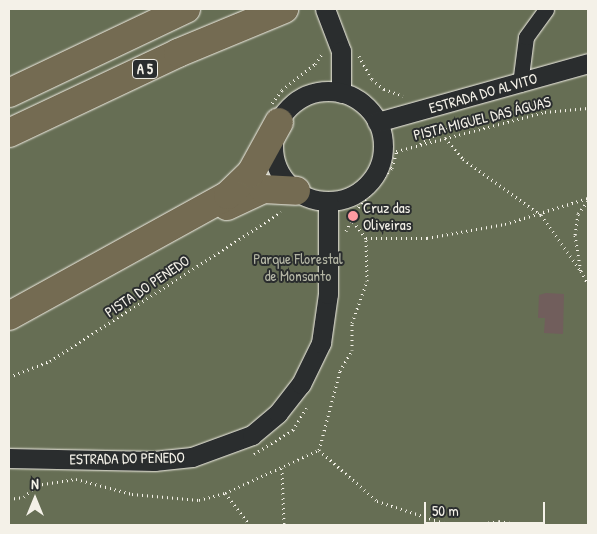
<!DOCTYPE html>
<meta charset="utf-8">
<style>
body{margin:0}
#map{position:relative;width:597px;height:534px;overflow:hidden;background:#3f3c3c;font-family:"Patrick Hand",sans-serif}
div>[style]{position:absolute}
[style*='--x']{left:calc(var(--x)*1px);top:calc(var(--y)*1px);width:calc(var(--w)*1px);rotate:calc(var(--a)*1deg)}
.green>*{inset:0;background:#666e54;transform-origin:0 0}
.building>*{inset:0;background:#715e5c}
.path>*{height:3px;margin-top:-1.5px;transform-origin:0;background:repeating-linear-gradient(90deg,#f4f1e8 0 1px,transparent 0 5px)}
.roads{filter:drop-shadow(0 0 1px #f4f1e8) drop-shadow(0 0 1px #f4f1e8)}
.minor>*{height:15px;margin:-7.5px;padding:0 7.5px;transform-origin:7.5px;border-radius:7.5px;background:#2a2d2e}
.tertiary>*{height:19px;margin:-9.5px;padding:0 9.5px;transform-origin:9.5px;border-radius:9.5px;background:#2a2d2e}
.tertiary>.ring{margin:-9.5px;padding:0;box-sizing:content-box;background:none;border:19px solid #2a2d2e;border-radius:50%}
.motorway>*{height:28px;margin:-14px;padding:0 14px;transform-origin:14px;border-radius:14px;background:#746b52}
.dots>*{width:14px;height:14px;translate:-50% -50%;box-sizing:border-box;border:2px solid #2a2d2e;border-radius:50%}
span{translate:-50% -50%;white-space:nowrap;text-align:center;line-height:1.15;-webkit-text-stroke:4px #2a2d2e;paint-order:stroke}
.shield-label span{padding:1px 4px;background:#2a2d2e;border:1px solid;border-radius:4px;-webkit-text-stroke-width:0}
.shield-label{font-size:14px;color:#f4f1e8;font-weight:700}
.street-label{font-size:15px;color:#f4f1e8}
.poi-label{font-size:15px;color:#f4f1e8}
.left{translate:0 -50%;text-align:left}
.park-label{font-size:15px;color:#b4b6a5}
.frame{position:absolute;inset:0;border:10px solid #f4f1e8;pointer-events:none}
.north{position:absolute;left:10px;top:474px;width:50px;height:50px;-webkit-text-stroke:4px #2a2d2e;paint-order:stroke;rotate:0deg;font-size:14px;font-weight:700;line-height:20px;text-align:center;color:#f4f1e8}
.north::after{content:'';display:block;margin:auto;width:18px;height:22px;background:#f4f1e8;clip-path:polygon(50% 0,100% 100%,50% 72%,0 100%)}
.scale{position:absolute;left:424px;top:502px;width:121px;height:22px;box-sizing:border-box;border:2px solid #f4f1e8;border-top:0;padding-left:6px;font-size:15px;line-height:18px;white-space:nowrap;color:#f4f1e8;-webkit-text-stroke:4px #2a2d2e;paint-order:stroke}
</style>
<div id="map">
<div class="green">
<i style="left:9px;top:9px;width:579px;height:516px"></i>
</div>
<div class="building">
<i style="clip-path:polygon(546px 293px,564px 294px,563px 334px,544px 333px,545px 318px,538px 318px,539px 295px)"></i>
</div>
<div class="path">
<i style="--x:359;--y:56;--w:26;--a:61"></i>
<i style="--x:372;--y:79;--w:16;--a:40"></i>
<i style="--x:384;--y:89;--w:20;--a:20"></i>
<i style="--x:272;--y:103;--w:16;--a:-52"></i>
<i style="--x:282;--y:90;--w:42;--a:-38.2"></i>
<i style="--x:315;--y:64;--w:14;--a:-56"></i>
<i style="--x:445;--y:138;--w:28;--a:49"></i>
<i style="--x:463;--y:159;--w:96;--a:35.7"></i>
<i style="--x:541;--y:215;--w:69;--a:54.5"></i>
<i style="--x:420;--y:144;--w:54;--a:-31.3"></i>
<i style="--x:382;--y:155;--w:169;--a:-14.8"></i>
<i style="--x:545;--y:112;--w:43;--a:-5.3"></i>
<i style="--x:588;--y:201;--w:16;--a:128"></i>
<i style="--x:578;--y:214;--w:21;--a:98"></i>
<i style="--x:575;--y:235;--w:36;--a:81"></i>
<i style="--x:581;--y:271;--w:15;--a:62"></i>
<i style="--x:346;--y:231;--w:22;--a:-66"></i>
<i style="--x:355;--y:211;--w:57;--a:-49.3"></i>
<i style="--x:392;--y:168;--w:18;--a:-74"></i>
<i style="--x:366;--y:238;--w:61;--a:0"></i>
<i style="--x:427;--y:238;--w:79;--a:-10.2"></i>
<i style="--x:505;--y:224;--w:87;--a:-17.4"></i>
<i style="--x:9;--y:377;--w:44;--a:-21.3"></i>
<i style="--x:50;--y:361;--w:275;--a:-32.8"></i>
<i style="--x:319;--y:450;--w:77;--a:41.3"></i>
<i style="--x:377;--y:501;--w:77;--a:18.2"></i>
<i style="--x:254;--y:454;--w:46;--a:-31.6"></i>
<i style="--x:293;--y:430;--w:26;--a:-59"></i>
<i style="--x:282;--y:468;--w:57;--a:88"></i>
<i style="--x:225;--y:493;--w:41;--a:52"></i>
<i style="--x:9;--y:499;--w:15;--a:-8"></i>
<i style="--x:24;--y:497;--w:18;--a:-43"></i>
<i style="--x:37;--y:485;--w:39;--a:-9"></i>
<i style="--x:76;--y:479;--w:58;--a:15"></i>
<i style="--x:132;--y:494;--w:67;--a:5.1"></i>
<i style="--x:199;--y:500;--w:27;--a:-15"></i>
<i style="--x:225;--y:493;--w:103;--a:-24.6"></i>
<i style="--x:319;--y:450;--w:82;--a:-75.1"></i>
<i style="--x:340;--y:371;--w:24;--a:-60"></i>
<i style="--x:352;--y:350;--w:27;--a:-90"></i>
<i style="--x:352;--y:323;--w:45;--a:-70.3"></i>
<i style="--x:367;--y:281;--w:43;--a:-91.3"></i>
<i style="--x:366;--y:238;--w:24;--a:-128"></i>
<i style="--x:473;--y:525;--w:26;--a:-9"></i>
<i style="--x:499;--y:521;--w:23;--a:10"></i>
</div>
<div class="roads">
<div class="minor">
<i style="--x:520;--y:84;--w:47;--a:-82.7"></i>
<i style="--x:526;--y:37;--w:34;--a:-54"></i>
</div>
<div class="tertiary">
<i style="--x:325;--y:9;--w:45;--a:69.1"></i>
<i style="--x:341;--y:51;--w:42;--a:90"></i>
<i class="ring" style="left:273px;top:91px;width:91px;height:91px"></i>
<i style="--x:377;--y:122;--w:219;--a:-15.6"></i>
<i style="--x:9;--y:458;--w:145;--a:1.2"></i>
<i style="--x:154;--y:461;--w:38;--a:-6"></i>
<i style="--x:192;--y:457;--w:64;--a:-20.1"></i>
<i style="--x:252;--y:435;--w:34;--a:-40"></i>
<i style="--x:278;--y:413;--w:37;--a:-52"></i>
<i style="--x:301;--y:384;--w:46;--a:-64"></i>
<i style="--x:321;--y:343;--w:49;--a:-81.9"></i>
<i style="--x:328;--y:294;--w:93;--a:-90"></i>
</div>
<div class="motorway">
<i style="--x:9;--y:93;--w:196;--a:-25.4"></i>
<i style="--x:9;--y:133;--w:187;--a:-25.3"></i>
<i style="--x:178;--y:53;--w:115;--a:-22.5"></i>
<i style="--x:227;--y:206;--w:40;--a:-25"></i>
<i style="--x:263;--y:189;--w:33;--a:3"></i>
<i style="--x:9;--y:316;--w:250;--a:-28.9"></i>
<i style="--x:228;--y:195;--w:32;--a:-44"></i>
<i style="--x:251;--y:173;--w:58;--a:-61.2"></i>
</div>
</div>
<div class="dots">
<i style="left:353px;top:216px;background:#ff9aa2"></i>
</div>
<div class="shield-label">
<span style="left:145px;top:69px">A 5</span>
</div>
<div class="street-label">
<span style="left:483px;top:93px;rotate:-16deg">ESTRADA DO ALVITO</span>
<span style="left:482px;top:118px;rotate:-14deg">PISTA MIGUEL DAS ÁGUAS</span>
<span style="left:147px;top:286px;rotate:-34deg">PISTA DO PENEDO</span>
<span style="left:127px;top:458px;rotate:-1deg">ESTRADA DO PENEDO</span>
</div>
<div class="poi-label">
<span class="left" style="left:363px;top:216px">Cruz das<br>Oliveiras</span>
</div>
<div class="park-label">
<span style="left:298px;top:267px">Parque Florestal<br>de Monsanto</span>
</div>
<div class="frame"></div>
<div class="north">N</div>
<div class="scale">50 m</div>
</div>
